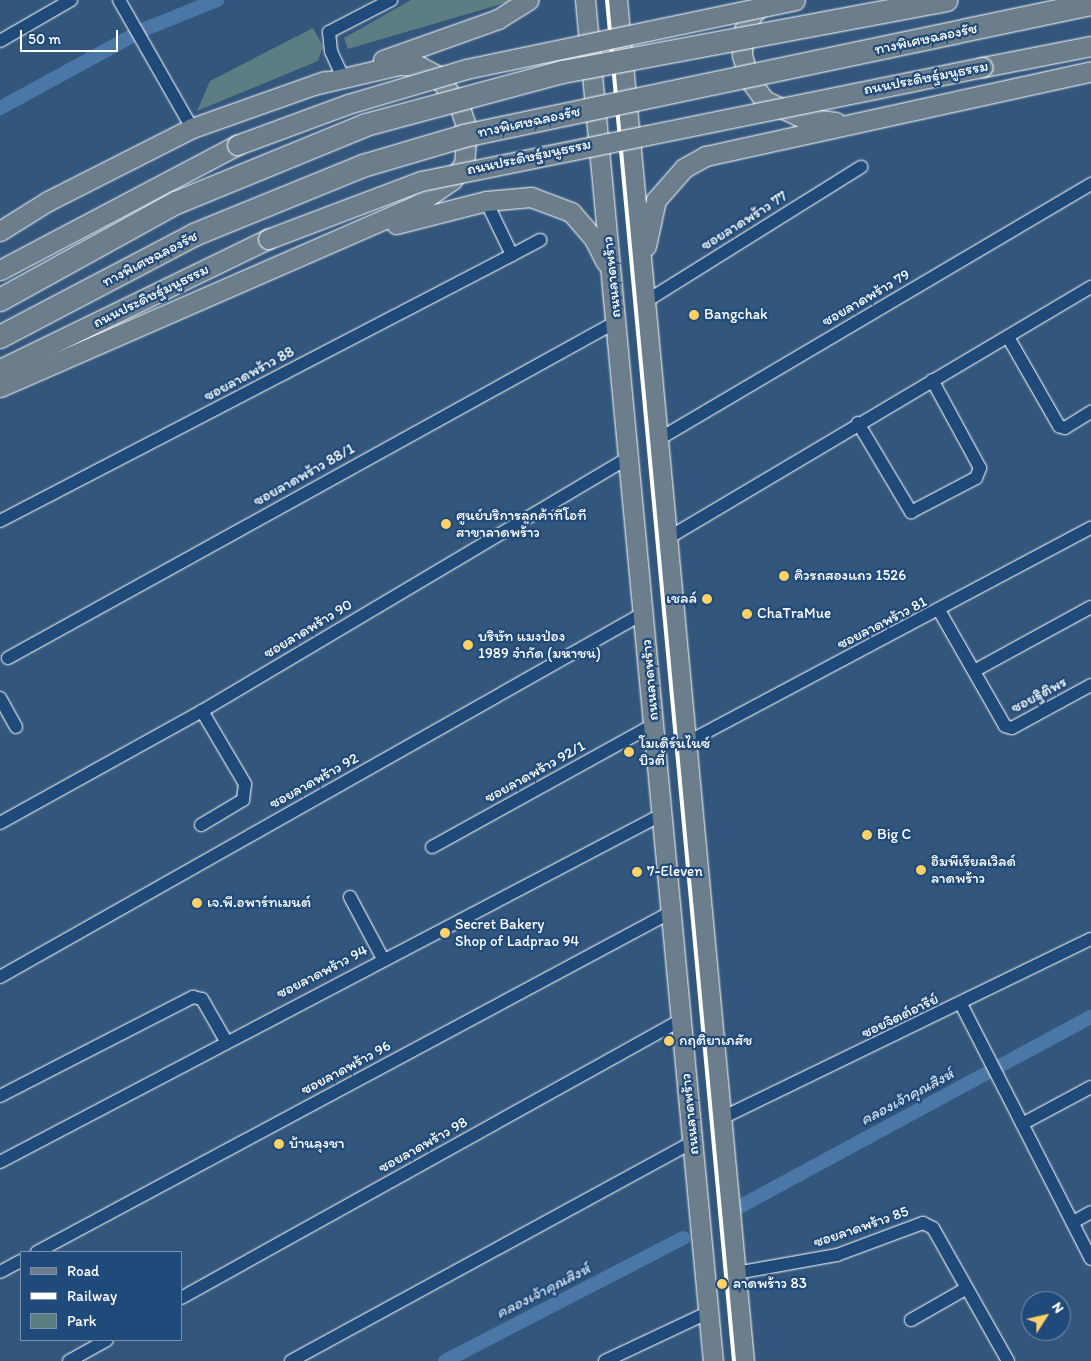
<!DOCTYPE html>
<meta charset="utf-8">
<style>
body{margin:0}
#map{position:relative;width:1091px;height:1361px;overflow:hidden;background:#33567c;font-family:Itim,"Playpen Sans Thai",sans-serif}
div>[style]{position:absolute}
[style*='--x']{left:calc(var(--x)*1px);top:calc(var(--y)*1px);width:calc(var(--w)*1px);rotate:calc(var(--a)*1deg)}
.green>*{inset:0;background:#5c7d81}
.canal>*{height:14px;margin:-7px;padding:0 7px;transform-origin:7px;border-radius:7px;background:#4a77a5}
.roads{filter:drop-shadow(0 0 1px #fff) drop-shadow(0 0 1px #fff)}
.minor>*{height:12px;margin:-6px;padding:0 6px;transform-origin:6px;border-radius:6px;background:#1f4a7a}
.primary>*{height:19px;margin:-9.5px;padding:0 9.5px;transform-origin:9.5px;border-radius:9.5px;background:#6c7d8b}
.rail>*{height:4px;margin:-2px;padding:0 2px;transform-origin:2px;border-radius:2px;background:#fff}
.bridges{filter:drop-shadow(0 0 1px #fff) drop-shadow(0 0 1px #fff)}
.primary-bridge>*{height:19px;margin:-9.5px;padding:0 9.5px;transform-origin:9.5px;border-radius:9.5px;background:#6c7d8b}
.motorway-bridge>*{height:22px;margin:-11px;padding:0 11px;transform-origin:11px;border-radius:11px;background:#6c7d8b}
.dots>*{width:14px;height:14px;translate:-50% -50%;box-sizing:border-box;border:2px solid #1f4a7a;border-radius:50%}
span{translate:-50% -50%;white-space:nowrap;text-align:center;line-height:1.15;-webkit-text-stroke:4.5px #1f4a7a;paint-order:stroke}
.street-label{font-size:15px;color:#fff}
.poi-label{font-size:15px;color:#fff}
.left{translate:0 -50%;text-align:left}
.right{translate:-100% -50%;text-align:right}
.water-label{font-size:16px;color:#d2dde8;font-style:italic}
.legend{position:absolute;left:20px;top:1251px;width:162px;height:90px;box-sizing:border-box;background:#1f4a7a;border:1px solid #7992af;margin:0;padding:6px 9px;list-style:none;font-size:15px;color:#fff}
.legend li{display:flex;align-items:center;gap:10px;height:25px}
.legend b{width:25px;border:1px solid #7992af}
.north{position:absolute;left:1021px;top:1291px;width:50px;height:50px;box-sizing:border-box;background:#1f4a7a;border:1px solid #7992af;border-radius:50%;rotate:55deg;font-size:14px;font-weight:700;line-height:20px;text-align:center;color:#fff}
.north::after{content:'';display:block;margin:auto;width:18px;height:22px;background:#ffd166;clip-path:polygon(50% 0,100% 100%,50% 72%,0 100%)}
.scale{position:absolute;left:20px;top:30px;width:98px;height:22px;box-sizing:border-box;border:2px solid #fff;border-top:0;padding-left:6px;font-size:15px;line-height:18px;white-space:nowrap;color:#fff;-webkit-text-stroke:4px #1f4a7a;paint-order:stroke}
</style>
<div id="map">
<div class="green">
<i style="clip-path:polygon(411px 0,515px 0,348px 49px,344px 38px)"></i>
<i style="clip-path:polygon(313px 28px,323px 46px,318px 61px,197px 111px,210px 81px)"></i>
</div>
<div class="canal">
<i style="--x:0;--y:108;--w:165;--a:-28.6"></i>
<i style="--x:145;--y:29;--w:78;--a:-21.9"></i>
<i style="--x:739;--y:1207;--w:400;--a:-28.4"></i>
<i style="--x:445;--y:1361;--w:268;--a:-27.3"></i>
</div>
<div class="roads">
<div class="minor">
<i style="--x:119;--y:0;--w:147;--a:60.3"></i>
<i style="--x:0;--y:41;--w:82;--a:-30"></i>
<i style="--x:342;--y:75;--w:26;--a:-115"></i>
<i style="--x:331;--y:51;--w:19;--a:-96"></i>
<i style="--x:329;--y:32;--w:70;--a:-27.3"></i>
<i style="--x:512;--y:255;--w:32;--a:-28"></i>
<i style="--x:645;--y:302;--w:255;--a:-32"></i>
<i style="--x:1008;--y:337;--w:103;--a:60.2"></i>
<i style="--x:1059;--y:426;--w:6;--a:18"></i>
<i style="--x:1065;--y:428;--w:31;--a:-32"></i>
<i style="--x:858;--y:423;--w:104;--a:59.2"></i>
<i style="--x:911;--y:512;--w:73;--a:-27.6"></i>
<i style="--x:976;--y:478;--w:11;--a:-68"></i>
<i style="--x:980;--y:468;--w:100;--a:-118.6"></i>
<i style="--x:659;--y:439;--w:502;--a:-30.55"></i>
<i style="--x:0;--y:521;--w:577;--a:-27.45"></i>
<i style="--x:512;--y:255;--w:60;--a:-115.7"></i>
<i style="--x:668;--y:538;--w:492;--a:-30.7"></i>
<i style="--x:940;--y:612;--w:131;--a:60.3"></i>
<i style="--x:1005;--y:726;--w:7;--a:16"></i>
<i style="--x:1012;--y:728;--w:90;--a:-28.6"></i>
<i style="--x:8;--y:658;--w:695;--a:-28.93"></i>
<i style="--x:974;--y:671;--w:133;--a:-28.7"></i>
<i style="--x:0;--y:698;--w:33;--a:61"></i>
<i style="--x:686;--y:743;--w:459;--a:-28"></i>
<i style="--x:0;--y:823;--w:231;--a:-29"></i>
<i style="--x:202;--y:711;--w:498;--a:-30.7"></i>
<i style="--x:201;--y:825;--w:49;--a:-30.8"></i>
<i style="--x:243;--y:800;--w:16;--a:-83"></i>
<i style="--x:245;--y:784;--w:85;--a:-120.5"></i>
<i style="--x:432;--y:847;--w:252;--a:-28.9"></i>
<i style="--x:350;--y:897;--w:70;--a:62"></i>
<i style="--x:0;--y:977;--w:740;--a:-29.48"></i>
<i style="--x:961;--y:1004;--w:286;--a:63"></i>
<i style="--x:0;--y:1096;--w:217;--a:-27.2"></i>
<i style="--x:193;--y:997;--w:9;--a:13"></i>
<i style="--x:202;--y:999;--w:48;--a:60.3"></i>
<i style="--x:722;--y:1118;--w:410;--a:-25.9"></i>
<i style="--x:1022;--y:1124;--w:78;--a:-28.2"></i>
<i style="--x:0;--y:1162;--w:747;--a:-27.7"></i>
<i style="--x:1075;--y:1221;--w:18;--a:-29"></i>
<i style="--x:37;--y:1252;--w:719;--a:-28.2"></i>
<i style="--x:0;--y:1272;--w:24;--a:-28"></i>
<i style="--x:736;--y:1273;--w:103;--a:-10.1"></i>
<i style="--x:837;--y:1255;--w:92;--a:-20.4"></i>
<i style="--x:923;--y:1223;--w:11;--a:27"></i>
<i style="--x:933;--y:1228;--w:153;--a:60.6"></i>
<i style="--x:181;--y:1298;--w:572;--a:-29.07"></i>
<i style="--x:911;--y:1320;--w:64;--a:-29.7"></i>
<i style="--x:69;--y:1361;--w:43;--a:-28.9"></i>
<i style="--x:291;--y:1361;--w:458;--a:-28.6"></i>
<i style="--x:605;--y:1361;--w:115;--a:-25.2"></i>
</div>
<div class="primary">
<i style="--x:585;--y:0;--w:1367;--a:84.63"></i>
<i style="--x:617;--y:0;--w:1367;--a:84.67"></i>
<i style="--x:767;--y:1;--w:18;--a:139"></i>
<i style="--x:753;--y:13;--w:19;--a:118"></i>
<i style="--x:744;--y:30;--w:25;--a:95"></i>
<i style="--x:742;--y:55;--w:25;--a:74"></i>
<i style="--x:749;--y:79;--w:26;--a:54"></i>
<i style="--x:764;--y:100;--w:43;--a:24.8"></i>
<i style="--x:803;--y:118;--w:33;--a:7"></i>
<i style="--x:383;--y:60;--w:122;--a:-19.6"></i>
<i style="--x:498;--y:19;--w:36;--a:-32"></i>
<i style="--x:983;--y:67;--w:110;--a:-11"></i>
<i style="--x:396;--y:224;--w:93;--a:-14.3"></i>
<i style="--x:486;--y:201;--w:45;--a:-5.1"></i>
<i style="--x:531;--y:197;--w:43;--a:20.6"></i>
<i style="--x:571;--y:212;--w:33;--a:49"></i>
<i style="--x:593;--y:237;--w:28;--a:63"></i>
<i style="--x:0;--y:231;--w:57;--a:-32"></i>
<i style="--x:48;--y:201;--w:161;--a:-26.9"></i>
<i style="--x:192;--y:128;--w:141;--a:-19.5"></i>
<i style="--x:646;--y:246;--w:47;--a:-77.7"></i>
<i style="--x:656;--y:200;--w:43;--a:-48.8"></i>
<i style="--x:684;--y:168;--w:25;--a:-29"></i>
<i style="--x:706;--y:156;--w:394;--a:-12.4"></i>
<i style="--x:0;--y:270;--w:268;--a:-27.8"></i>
<i style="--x:0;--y:369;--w:298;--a:-25.9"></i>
<i style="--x:0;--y:387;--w:454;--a:-23.6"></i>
<i style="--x:416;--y:205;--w:44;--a:-34.8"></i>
<i style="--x:452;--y:180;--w:20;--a:-53"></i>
<i style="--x:464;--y:164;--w:35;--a:-85"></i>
<i style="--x:467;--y:129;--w:22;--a:-108"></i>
<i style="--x:460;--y:108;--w:39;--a:-125"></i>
<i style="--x:438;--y:76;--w:21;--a:-152"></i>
<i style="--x:419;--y:66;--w:20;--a:-177"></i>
<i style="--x:399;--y:65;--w:87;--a:166.8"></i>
</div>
</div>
<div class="rail">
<i style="--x:607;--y:0;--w:1367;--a:84.67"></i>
</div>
<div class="bridges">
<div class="primary-bridge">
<i style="--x:237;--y:145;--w:118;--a:-20.3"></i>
<i style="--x:348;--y:104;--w:123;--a:-16.5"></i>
<i style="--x:466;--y:69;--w:336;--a:-11.8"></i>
<i style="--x:268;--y:239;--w:164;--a:-20.8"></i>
<i style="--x:421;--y:181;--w:573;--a:-11.47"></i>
</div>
<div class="motorway-bridge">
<i style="--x:0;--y:300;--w:201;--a:-28.9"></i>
<i style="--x:176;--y:203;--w:205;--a:-22.3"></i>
<i style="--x:366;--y:125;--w:204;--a:-15.1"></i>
<i style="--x:563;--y:72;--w:390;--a:-10.6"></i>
<i style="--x:0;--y:337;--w:219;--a:-27.7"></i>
<i style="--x:194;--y:235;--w:183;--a:-22.2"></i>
<i style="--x:363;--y:166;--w:105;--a:-16.5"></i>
<i style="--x:464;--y:136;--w:641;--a:-11.89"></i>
</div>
</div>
<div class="dots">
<i style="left:694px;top:315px;background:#ffd166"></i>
<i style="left:446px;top:524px;background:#ffd166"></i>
<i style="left:784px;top:576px;background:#ffd166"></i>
<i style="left:707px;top:599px;background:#ffd166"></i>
<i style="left:747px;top:614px;background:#ffd166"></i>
<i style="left:468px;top:645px;background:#ffd166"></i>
<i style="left:629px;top:752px;background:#ffd166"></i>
<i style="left:867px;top:835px;background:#ffd166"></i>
<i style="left:921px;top:870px;background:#ffd166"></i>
<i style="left:637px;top:872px;background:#ffd166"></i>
<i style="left:197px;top:903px;background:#ffd166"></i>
<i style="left:445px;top:933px;background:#ffd166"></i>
<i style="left:669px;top:1041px;background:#ffd166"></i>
<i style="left:279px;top:1144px;background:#ffd166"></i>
<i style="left:722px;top:1284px;background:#ffd166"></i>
</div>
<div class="street-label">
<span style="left:926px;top:39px;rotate:-12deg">ทางพิเศษฉลองรัช</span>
<span style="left:926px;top:78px;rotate:-11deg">ถนนประดิษฐ์มนูธรรม</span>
<span style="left:529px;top:122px;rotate:-12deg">ทางพิเศษฉลองรัช</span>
<span style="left:529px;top:157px;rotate:-12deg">ถนนประดิษฐ์มนูธรรม</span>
<span style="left:744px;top:221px;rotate:-32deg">ซอยลาดพร้าว 77</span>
<span style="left:150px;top:259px;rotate:-27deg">ทางพิเศษฉลองรัช</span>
<span style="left:612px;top:277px;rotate:-96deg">ถนนลาดพร้าว</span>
<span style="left:151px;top:296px;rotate:-26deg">ถนนประดิษฐ์มนูธรรม</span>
<span style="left:866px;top:298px;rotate:-30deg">ซอยลาดพร้าว 79</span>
<span style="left:249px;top:374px;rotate:-28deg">ซอยลาดพร้าว 88</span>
<span style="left:304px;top:475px;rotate:-29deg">ซอยลาดพร้าว 88/1</span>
<span style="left:882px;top:623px;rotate:-27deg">ซอยลาดพร้าว 81</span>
<span style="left:308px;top:629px;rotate:-31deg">ซอยลาดพร้าว 90</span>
<span style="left:650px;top:680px;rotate:-95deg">ถนนลาดพร้าว</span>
<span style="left:1039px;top:695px;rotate:-28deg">ซอยฐิติพร</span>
<span style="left:535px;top:772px;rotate:-29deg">ซอยลาดพร้าว 92/1</span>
<span style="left:314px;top:781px;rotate:-29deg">ซอยลาดพร้าว 92</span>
<span style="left:322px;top:972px;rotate:-27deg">ซอยลาดพร้าว 94</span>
<span style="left:900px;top:1016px;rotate:-26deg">ซอยจิตต์อารีย์</span>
<span style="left:346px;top:1068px;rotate:-28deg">ซอยลาดพร้าว 96</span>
<span style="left:690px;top:1114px;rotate:-96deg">ถนนลาดพร้าว</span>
<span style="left:423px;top:1145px;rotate:-29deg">ซอยลาดพร้าว 98</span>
<span style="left:861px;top:1227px;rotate:-19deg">ซอยลาดพร้าว 85</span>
</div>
<div class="poi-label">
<span class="left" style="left:704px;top:315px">Bangchak</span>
<span class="left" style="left:456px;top:524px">ศูนย์บริการลูกค้าทีโอที<br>สาขาลาดพร้าว</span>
<span class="left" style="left:794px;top:576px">คิวรถสองแถว 1526</span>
<span class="right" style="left:697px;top:599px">เชลล์</span>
<span class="left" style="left:757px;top:614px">ChaTraMue</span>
<span class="left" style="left:478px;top:645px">บริษัท แมงป่อง<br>1989 จำกัด (มหาชน)</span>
<span class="left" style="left:639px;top:752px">โมเดิร์นไนซ์<br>บิวตี้</span>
<span class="left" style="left:877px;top:835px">Big C</span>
<span class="left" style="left:931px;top:870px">อิมพีเรียลเวิลด์<br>ลาดพร้าว</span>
<span class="left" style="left:647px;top:872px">7-Eleven</span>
<span class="left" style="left:207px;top:903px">เจ.พี.อพาร์ทเมนต์</span>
<span class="left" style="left:455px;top:933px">Secret Bakery<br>Shop of Ladprao 94</span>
<span class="left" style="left:679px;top:1041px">กฤติยาเภสัช</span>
<span class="left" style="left:289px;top:1144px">บ้านลุงชา</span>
<span class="left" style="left:733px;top:1284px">ลาดพร้าว 83</span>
</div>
<div class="water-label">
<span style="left:907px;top:1097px;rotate:-28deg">คลองเจ้าคุณสิงห์</span>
<span style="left:543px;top:1291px;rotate:-27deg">คลองเจ้าคุณสิงห์</span>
</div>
<ul class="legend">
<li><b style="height:6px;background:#6c7d8b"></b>Road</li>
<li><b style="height:6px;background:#fff"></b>Railway</li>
<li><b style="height:14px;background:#5c7d81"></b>Park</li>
</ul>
<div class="north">N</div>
<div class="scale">50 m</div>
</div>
